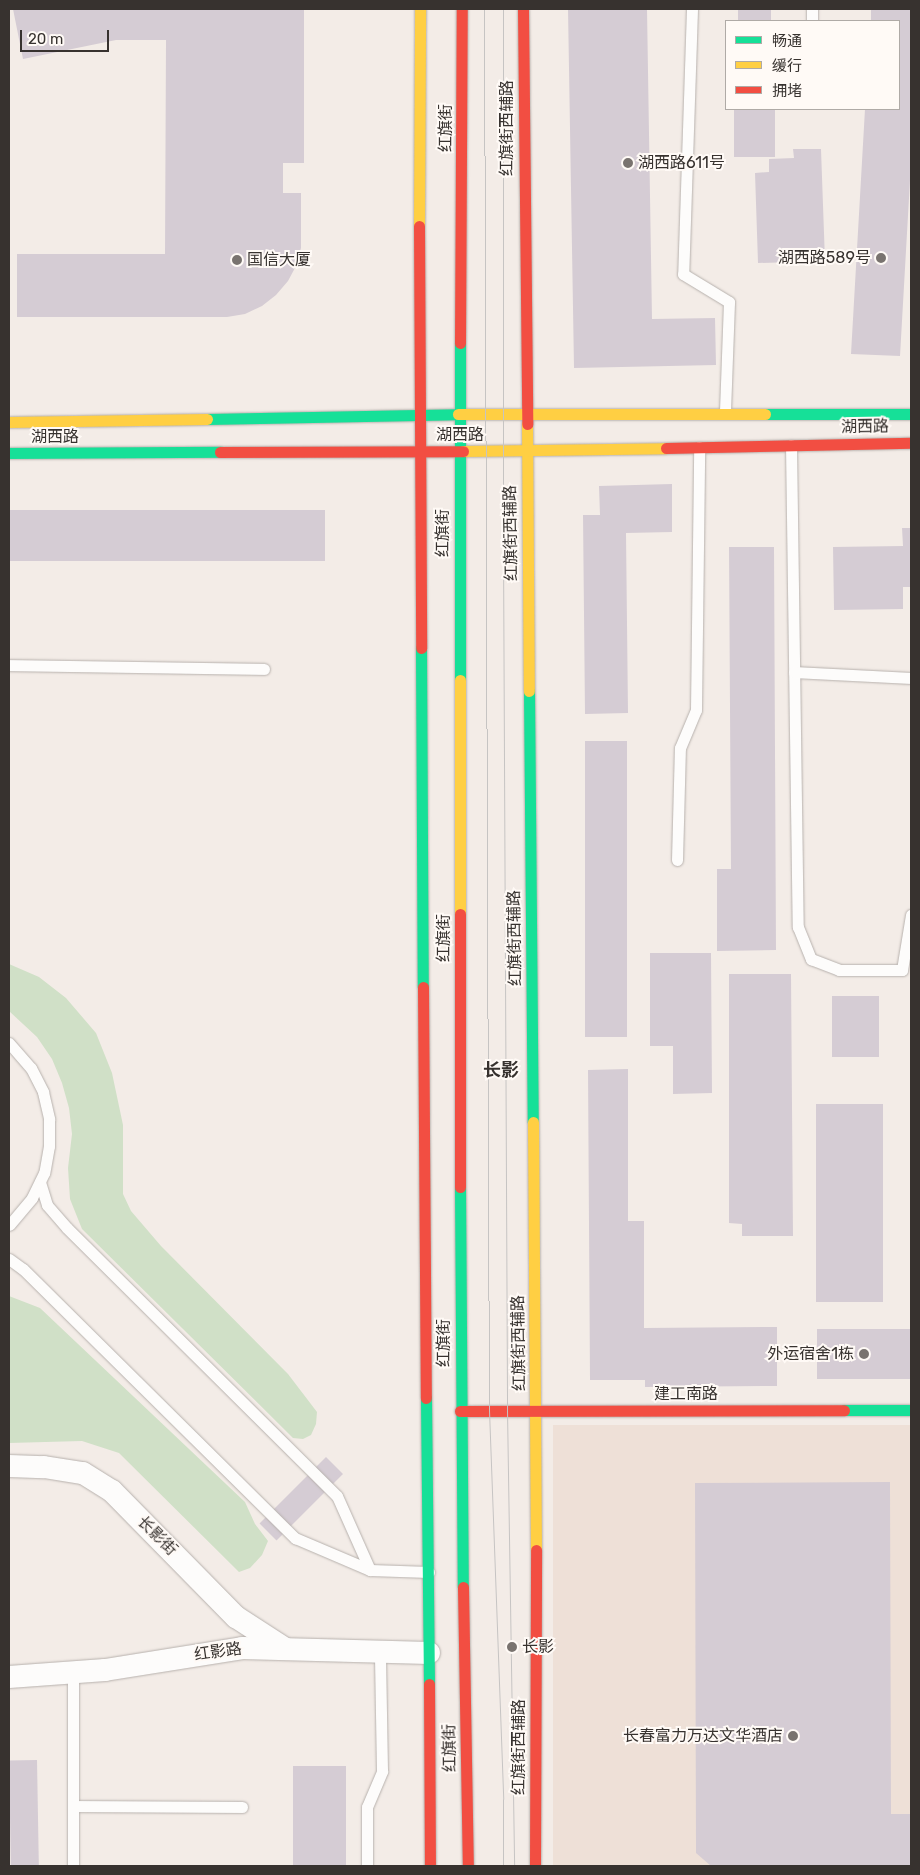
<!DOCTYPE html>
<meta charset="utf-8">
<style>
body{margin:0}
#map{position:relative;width:920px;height:1875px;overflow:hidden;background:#f3ece7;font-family:Rubik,"Noto Sans SC",sans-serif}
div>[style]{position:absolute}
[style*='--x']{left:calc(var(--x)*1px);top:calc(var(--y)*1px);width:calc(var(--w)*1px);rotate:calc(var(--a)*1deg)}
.built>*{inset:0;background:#eee0d7;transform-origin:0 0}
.green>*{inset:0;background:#d0e0c7}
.building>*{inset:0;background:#d5ccd4;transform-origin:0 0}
.roads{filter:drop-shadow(0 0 1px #b7b1ad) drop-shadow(0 0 1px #b7b1ad)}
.lane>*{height:11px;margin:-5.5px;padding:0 5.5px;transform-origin:5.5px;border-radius:5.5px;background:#fdfcfb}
.street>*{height:22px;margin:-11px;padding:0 11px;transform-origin:11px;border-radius:11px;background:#fdfcfb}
.fast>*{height:11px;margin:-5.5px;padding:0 5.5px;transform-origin:5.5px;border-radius:5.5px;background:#16e098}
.slow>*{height:11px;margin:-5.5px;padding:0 5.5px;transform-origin:5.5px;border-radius:5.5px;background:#ffcf43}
.jam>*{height:11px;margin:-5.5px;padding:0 5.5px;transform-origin:5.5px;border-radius:5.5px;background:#f24e42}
.tram>*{height:1px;margin:-0.5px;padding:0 0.5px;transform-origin:0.5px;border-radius:0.5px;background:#c6c4c3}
.dots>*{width:14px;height:14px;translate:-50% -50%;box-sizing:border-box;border:2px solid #fffaf6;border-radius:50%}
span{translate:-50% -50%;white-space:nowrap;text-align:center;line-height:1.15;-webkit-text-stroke:4px #fffaf6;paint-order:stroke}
.street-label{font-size:16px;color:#37322f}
.poi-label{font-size:16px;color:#37322f}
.left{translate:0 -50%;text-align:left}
.right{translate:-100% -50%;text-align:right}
.neighbourhood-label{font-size:18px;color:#37322f;font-weight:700}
.frame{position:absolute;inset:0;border:10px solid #37322f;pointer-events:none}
.legend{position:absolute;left:725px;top:20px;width:175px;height:90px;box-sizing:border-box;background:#fffaf6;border:1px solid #afaaa6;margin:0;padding:6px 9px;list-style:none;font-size:15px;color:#37322f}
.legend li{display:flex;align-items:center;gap:10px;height:25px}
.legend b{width:25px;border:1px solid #afaaa6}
.scale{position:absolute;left:20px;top:30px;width:89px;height:22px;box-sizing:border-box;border:2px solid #37322f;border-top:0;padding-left:6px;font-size:15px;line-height:18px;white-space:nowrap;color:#37322f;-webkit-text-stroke:4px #fffaf6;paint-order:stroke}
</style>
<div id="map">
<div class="built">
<i style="left:911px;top:1425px;width:441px;height:358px;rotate:90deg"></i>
</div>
<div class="green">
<i style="clip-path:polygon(9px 964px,39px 977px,66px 998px,96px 1033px,112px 1073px,123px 1125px,123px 1194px,131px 1211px,161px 1246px,288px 1374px,317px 1412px,316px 1424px,311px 1435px,303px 1439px,293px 1438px,82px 1229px,70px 1199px,68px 1168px,72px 1134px,69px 1108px,62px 1083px,52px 1059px,37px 1037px,9px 1011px)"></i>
<i style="clip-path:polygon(9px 1296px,40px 1308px,245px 1502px,255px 1524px,268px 1541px,262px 1555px,250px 1568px,239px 1572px,119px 1453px,82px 1441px,9px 1443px)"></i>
</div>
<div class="building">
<i style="clip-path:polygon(13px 9px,304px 9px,304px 163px,283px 163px,283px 193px,301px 193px,301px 248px,296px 266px,288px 281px,276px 295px,262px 306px,245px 314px,227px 317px,17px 317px,17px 254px,165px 254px,166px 40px,116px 40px,23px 59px)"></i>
<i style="clip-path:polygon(568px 9px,647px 9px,652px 319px,715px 318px,716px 365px,574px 368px)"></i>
<i style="left:738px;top:9px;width:33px;height:12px"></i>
<i style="clip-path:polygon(871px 9px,911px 9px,911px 163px,900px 356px,851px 354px,865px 109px,899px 109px,899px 21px,871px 21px)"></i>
<i style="left:734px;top:109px;width:41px;height:48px"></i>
<i style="clip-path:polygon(793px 149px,821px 149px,825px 261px,758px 263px,755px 173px,769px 172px,769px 159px,794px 158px)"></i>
<i style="clip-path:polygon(672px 484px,672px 532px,626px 533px,628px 713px,585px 714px,583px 515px,600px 515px,599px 486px)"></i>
<i style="left:325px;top:510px;width:51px;height:316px;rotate:90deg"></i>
<i style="clip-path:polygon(902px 528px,911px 528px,911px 587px,903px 587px,903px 609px,834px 610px,833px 547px,903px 546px)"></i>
<i style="clip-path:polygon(729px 547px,774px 547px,776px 950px,717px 951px,717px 869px,731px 869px)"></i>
<i style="left:585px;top:741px;width:42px;height:296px"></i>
<i style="clip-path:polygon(650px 953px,711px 953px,712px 1093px,673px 1094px,673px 1046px,650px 1046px)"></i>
<i style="clip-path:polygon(729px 974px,791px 974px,793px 1236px,742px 1236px,742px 1224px,729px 1223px)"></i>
<i style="left:832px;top:996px;width:47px;height:61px"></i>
<i style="clip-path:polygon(628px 1069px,628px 1221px,644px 1221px,644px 1328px,777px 1327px,777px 1386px,645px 1387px,645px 1380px,590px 1380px,588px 1070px)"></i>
<i style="left:883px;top:1104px;width:198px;height:67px;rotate:90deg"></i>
<i style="left:911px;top:1329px;width:50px;height:94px;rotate:90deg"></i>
<i style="left:326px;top:1457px;width:24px;height:94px;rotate:45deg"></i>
<i style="clip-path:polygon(890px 1482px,891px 1814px,911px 1814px,911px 1866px,711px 1866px,696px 1853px,695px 1483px)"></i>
<i style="left:37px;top:1760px;width:106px;height:28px;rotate:89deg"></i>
<i style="left:346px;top:1766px;width:100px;height:53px;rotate:90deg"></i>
</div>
<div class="roads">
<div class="lane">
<i style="--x:692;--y:9;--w:265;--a:91.9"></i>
<i style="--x:683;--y:274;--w:54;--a:31.3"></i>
<i style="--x:729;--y:302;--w:111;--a:92.1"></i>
<i style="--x:812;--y:21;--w:12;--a:-90"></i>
<i style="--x:791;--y:445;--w:482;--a:89.2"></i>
<i style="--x:798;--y:927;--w:35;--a:68"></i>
<i style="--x:811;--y:959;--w:30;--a:21"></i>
<i style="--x:839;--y:970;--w:63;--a:0"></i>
<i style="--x:902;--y:970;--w:56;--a:-80.7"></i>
<i style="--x:9;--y:665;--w:255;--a:0.9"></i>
<i style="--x:794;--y:672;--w:117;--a:2.9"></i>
<i style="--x:677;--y:860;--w:112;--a:-88.5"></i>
<i style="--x:680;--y:748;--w:41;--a:-67.2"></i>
<i style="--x:696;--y:710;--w:263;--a:-89.3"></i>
<i style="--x:9;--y:1043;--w:33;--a:49"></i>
<i style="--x:31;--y:1068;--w:27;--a:63"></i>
<i style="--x:43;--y:1092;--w:28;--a:77"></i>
<i style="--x:49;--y:1119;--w:27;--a:90"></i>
<i style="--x:49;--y:1146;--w:27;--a:100"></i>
<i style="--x:44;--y:1173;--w:28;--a:116"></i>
<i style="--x:32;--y:1198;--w:35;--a:130"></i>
<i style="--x:40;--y:1182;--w:24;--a:73"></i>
<i style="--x:47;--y:1205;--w:30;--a:49"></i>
<i style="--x:67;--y:1228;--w:380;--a:44.8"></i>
<i style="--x:337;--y:1496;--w:81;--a:66"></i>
<i style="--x:9;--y:1259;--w:17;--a:36"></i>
<i style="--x:23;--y:1269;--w:383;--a:44.7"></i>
<i style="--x:295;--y:1538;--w:82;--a:23.1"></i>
<i style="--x:370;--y:1570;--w:59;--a:1.9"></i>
<i style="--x:73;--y:1673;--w:193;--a:90"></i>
<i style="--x:73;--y:1806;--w:169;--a:0.3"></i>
<i style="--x:367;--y:1866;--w:59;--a:-90"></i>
<i style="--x:367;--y:1807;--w:39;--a:-67"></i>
<i style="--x:382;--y:1771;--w:120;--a:-91"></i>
</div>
<div class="street">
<i style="--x:9;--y:1466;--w:35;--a:2"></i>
<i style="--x:44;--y:1467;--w:39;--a:9"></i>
<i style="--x:83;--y:1473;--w:34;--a:32"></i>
<i style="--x:112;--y:1491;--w:177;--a:45.5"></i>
<i style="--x:236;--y:1617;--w:57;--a:32.9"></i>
<i style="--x:9;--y:1677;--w:96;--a:-4.2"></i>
<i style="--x:105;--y:1670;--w:139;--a:-9.1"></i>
<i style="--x:242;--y:1648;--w:187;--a:1.5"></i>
</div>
<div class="fast">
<i style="--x:765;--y:414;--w:146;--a:0"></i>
<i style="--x:207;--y:419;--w:251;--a:-1.1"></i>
<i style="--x:9;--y:453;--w:211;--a:-0.3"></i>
<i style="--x:421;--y:648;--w:339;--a:89.7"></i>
<i style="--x:460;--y:680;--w:337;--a:-90"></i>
<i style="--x:529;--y:691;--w:431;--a:89.5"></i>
<i style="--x:460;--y:1187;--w:400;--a:89.6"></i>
<i style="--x:426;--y:1398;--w:286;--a:89.4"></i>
<i style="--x:844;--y:1410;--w:67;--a:0"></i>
</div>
<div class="slow">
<i style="--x:419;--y:226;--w:217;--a:-89.7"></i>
<i style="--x:458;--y:414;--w:307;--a:0"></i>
<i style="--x:9;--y:422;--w:198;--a:-0.9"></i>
<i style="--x:527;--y:424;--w:267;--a:89.6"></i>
<i style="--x:463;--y:451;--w:203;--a:-0.8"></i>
<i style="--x:460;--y:680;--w:234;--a:90"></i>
<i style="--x:533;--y:1122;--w:428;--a:89.6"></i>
</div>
<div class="jam">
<i style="--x:523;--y:9;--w:415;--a:89.4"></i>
<i style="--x:419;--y:226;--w:422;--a:89.7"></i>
<i style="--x:460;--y:343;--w:334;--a:-89.7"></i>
<i style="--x:666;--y:448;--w:245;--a:-1.2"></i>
<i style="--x:220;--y:452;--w:243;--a:-0.2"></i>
<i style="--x:460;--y:914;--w:273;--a:90"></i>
<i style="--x:423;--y:987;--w:411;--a:89.6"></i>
<i style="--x:460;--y:1411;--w:384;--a:-0.1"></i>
<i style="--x:463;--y:1587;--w:279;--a:89"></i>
<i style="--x:429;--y:1684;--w:182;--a:89.7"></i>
<i style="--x:535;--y:1866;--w:316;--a:-89.8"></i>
</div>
</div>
<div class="tram">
<i style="--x:484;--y:9;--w:1401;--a:89.8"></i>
<i style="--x:489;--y:1410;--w:389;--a:87.9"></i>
<i style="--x:503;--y:1799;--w:67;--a:90"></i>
<i style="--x:503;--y:9;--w:539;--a:90"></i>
<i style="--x:503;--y:548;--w:862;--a:89.73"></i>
<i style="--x:507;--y:1410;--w:456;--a:89.1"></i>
</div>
<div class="dots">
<i style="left:628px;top:163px;background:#79736f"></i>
<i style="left:881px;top:258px;background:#79736f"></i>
<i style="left:237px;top:260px;background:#79736f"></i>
<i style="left:864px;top:1354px;background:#79736f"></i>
<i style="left:512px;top:1647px;background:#79736f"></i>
<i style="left:793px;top:1736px;background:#79736f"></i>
</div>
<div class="street-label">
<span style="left:446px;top:128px;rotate:-90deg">红旗街</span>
<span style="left:507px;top:128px;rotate:-90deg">红旗街西辅路</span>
<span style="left:865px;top:427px;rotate:-1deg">湖西路</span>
<span style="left:460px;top:435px">湖西路</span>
<span style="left:55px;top:437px">湖西路</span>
<span style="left:443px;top:533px;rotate:-90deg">红旗街</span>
<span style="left:511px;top:533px;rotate:-91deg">红旗街西辅路</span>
<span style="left:444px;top:938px;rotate:-90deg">红旗街</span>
<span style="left:515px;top:938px;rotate:-91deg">红旗街西辅路</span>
<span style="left:444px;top:1343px;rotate:-90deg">红旗街</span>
<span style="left:519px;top:1343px;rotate:-91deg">红旗街西辅路</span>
<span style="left:686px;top:1394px">建工南路</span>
<span style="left:157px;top:1536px;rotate:45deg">长影街</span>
<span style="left:218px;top:1652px;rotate:-8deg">红影路</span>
<span style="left:519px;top:1747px;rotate:-90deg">红旗街西辅路</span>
<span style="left:450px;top:1748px;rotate:-91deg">红旗街</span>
</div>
<div class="poi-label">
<span class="left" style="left:638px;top:163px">湖西路611号</span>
<span class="right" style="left:871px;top:258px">湖西路589号</span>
<span class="left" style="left:247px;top:260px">国信大厦</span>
<span class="right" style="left:854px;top:1354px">外运宿舍1栋</span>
<span class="left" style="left:522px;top:1647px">长影</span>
<span class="right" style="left:783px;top:1736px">长春富力万达文华酒店</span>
</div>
<div class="neighbourhood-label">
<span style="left:501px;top:1070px">长影</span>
</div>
<div class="frame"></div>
<ul class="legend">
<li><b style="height:6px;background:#16e098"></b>畅通</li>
<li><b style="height:6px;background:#ffcf43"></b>缓行</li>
<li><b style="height:6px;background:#f24e42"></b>拥堵</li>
</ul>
<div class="scale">20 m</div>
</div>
